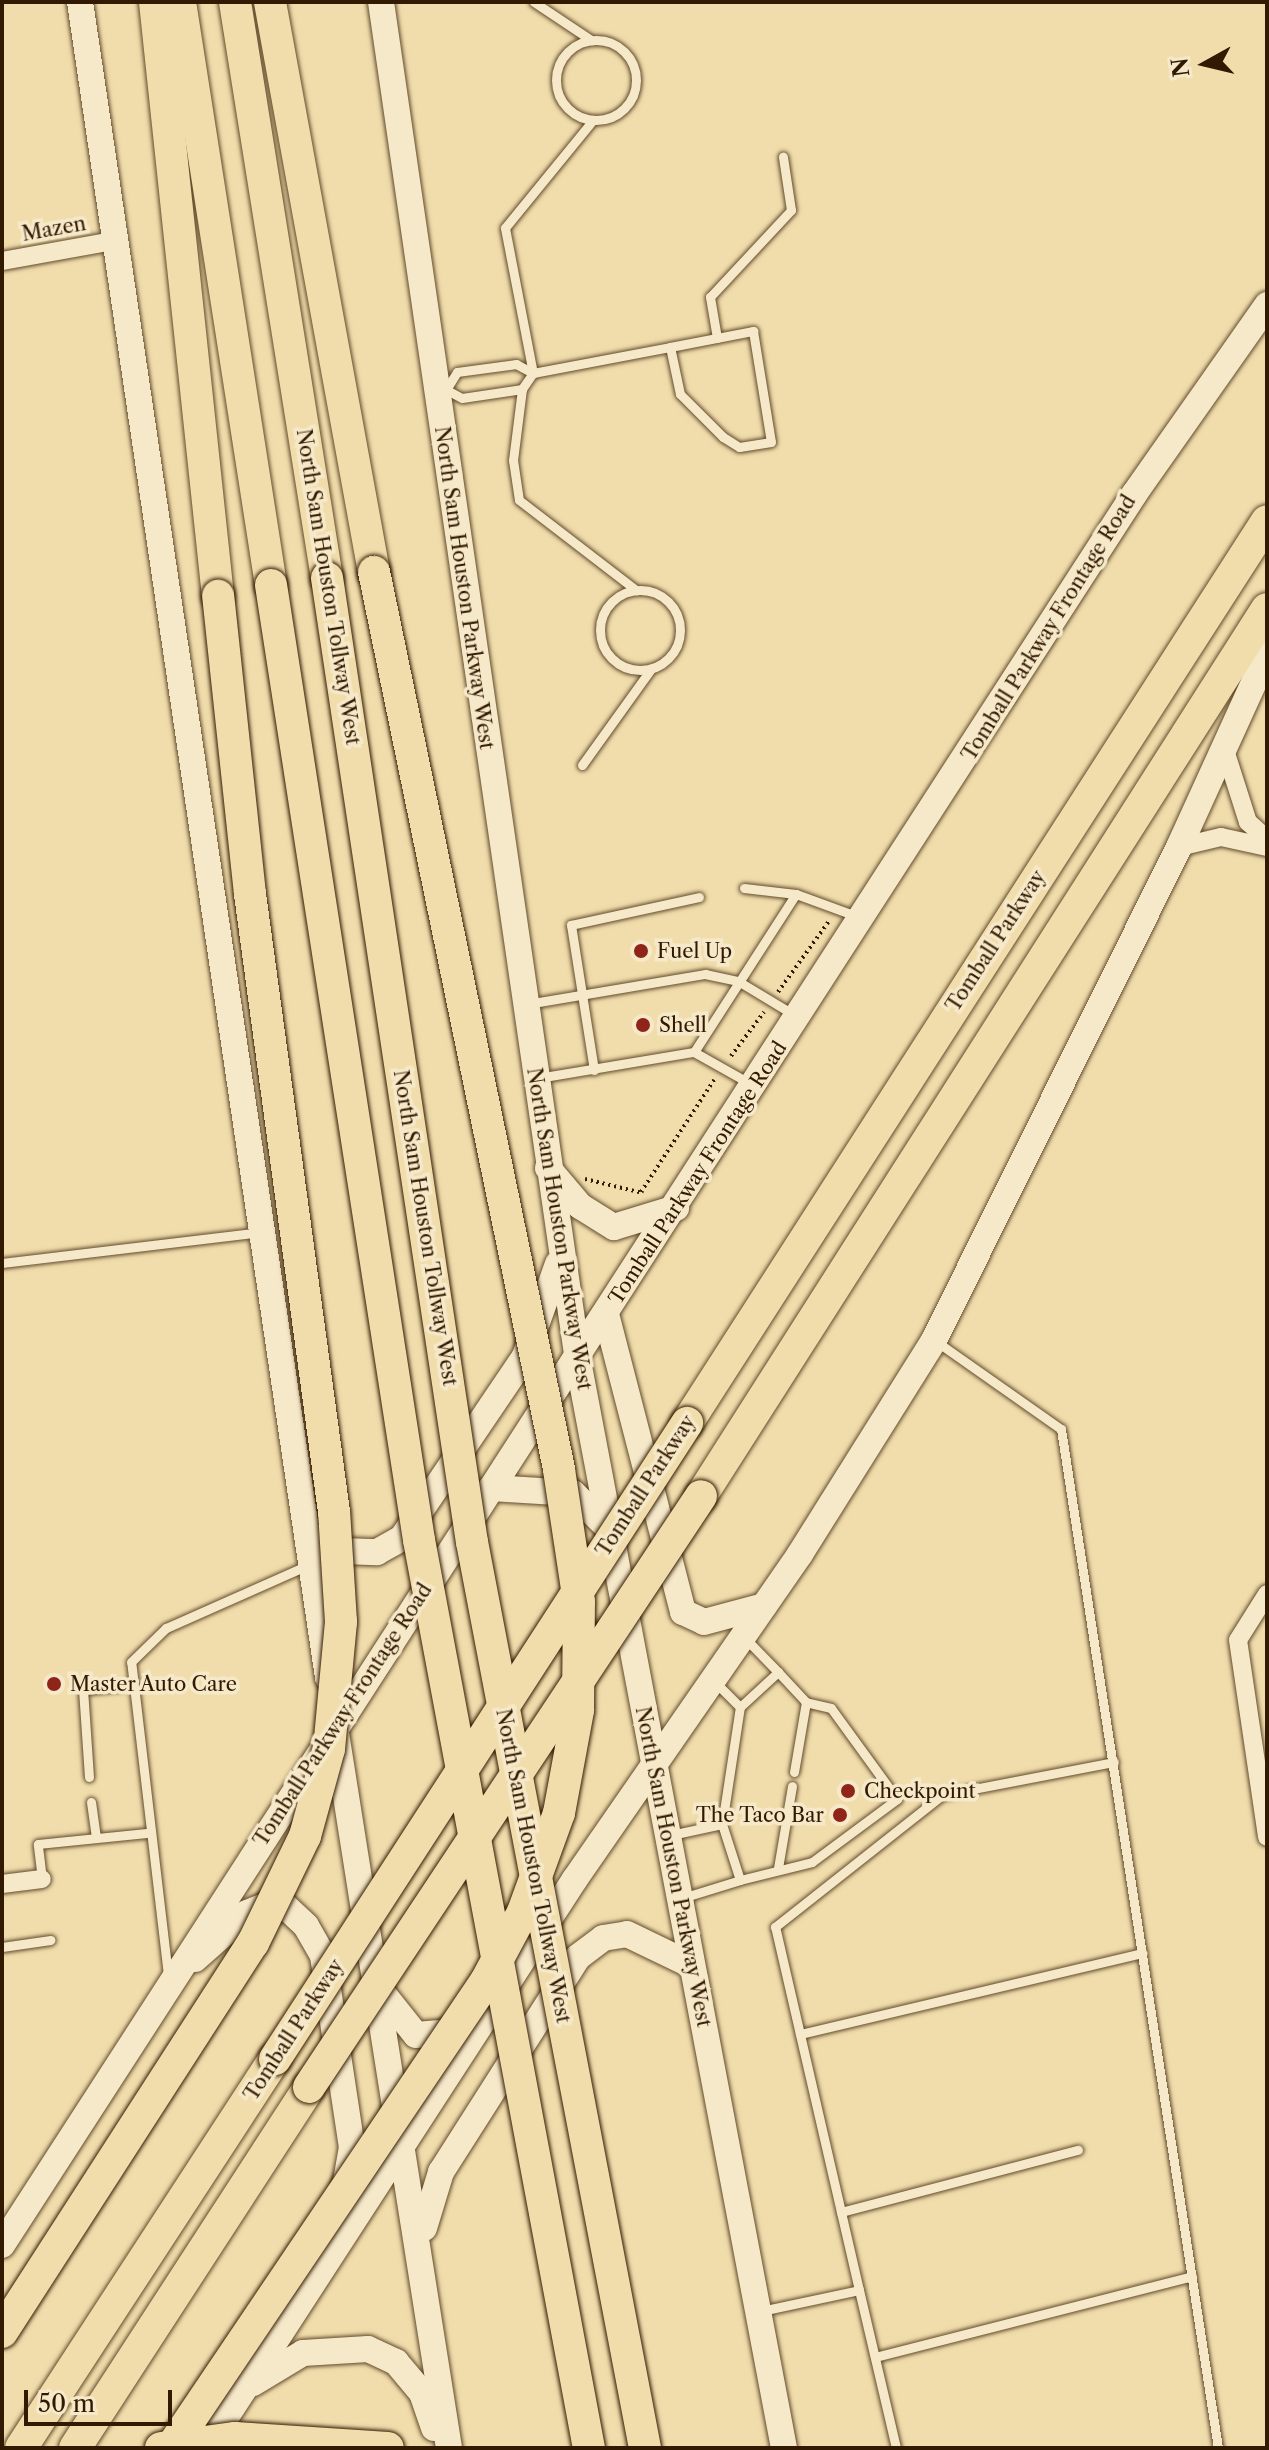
<!DOCTYPE html>
<style>
body{margin:0}
#map{position:relative;width:1269px;height:2450px;overflow:hidden;background:#f1ddac;font-family:"Libre Caslon Text",serif}
div>[style]{position:absolute}
[style*='--x']{left:calc(var(--x)*1px);top:calc(var(--y)*1px);width:calc(var(--w)*1px);rotate:calc(var(--a)*1deg)}
.path>*{height:4px;margin-top:-2px;transform-origin:0;background:repeating-linear-gradient(90deg,#321a02 0 2px,transparent 0 6px)}
.roads{filter:drop-shadow(0 0 2px #624b2c) drop-shadow(0 0 2px #624b2c)}
.service>*{height:9px;margin:-4.5px;padding:0 4.5px;transform-origin:4.5px;border-radius:4.5px;background:#f6e9c9}
.service>.ring{margin:-4.5px;padding:0;box-sizing:content-box;background:none;border:9px solid #f6e9c9;border-radius:50%}
.minor>*{height:18px;margin:-9px;padding:0 9px;transform-origin:9px;border-radius:9px;background:#f6e9c9}
.secondary>*{height:26px;margin:-13px;padding:0 13px;transform-origin:13px;border-radius:13px;background:#f6e9c9}
.motorway>*{height:32px;margin:-16px;padding:0 16px;transform-origin:16px;border-radius:16px;background:#f1ddac}
.bridges{filter:drop-shadow(0 0 2px #321a02) drop-shadow(0 0 2px #321a02)}
.motorway-bridge>*{height:32px;margin:-16px;padding:0 16px;transform-origin:16px;border-radius:16px;background:#f1ddac}
.dots>*{width:22px;height:22px;translate:-50% -50%;box-sizing:border-box;border:4px solid #f6e9c9;border-radius:50%}
span{translate:-50% -50%;white-space:nowrap;text-align:center;line-height:1.15;-webkit-text-stroke:7px #f6e9c9;paint-order:stroke}
.street-label{font-size:20px;color:#321a02}
.poi-label{font-size:20px;color:#321a02}
.left{translate:0 -50%;text-align:left}
.right{translate:-100% -50%;text-align:right}
.frame{position:absolute;inset:0;border:4px solid #321a02;pointer-events:none}
.north{position:absolute;left:1165px;top:24px;width:80px;height:80px;-webkit-text-stroke:6px #f6e9c9;paint-order:stroke;rotate:262deg;font-size:22px;font-weight:700;line-height:32px;text-align:center;color:#321a02}
.north::after{content:'';display:block;margin:auto;width:28px;height:36px;background:#321a02;clip-path:polygon(50% 0,100% 100%,50% 72%,0 100%)}
.scale{position:absolute;left:24px;top:2390px;width:148px;height:36px;box-sizing:border-box;border:4px solid #321a02;border-top:0;padding-left:10px;font-size:24px;line-height:28px;white-space:nowrap;color:#321a02;-webkit-text-stroke:6px #f6e9c9;paint-order:stroke}
</style>
<div id="map">
<div class="path">
<i style="--x:778;--y:992;--w:87;--a:-54.3"></i>
<i style="--x:731;--y:1056;--w:55;--a:-53.1"></i>
<i style="--x:585;--y:1179;--w:60;--a:13.6"></i>
<i style="--x:641;--y:1192;--w:134;--a:-56.9"></i>
</div>
<div class="roads">
<div class="service">
<i style="--x:534;--y:2;--w:69;--a:33.7"></i>
<i class="ring" style="left:556px;top:40px;width:71px;height:71px"></i>
<i style="--x:593;--y:120;--w:139;--a:129.2"></i>
<i style="--x:505;--y:228;--w:148;--a:79.1"></i>
<i style="--x:533;--y:373;--w:139;--a:-10.7"></i>
<i style="--x:670;--y:347;--w:85;--a:-10.9"></i>
<i style="--x:753;--y:331;--w:112;--a:80.8"></i>
<i style="--x:771;--y:442;--w:32;--a:171"></i>
<i style="--x:739;--y:447;--w:19;--a:-148"></i>
<i style="--x:723;--y:437;--w:61;--a:-135"></i>
<i style="--x:680;--y:394;--w:48;--a:-102"></i>
<i style="--x:717;--y:338;--w:42;--a:-99.7"></i>
<i style="--x:710;--y:297;--w:119;--a:-47"></i>
<i style="--x:791;--y:210;--w:54;--a:-98.6"></i>
<i style="--x:443;--y:388;--w:21;--a:28"></i>
<i style="--x:462;--y:398;--w:61;--a:-8.5"></i>
<i style="--x:447;--y:388;--w:19;--a:-58"></i>
<i style="--x:457;--y:372;--w:60;--a:-7.7"></i>
<i style="--x:516;--y:364;--w:19;--a:28"></i>
<i style="--x:533;--y:373;--w:19;--a:125"></i>
<i style="--x:522;--y:389;--w:72;--a:97.2"></i>
<i style="--x:513;--y:460;--w:40;--a:81.5"></i>
<i style="--x:519;--y:500;--w:148;--a:37.6"></i>
<i class="ring" style="left:600px;top:590px;width:71px;height:71px"></i>
<i style="--x:582;--y:765;--w:118;--a:-54.3"></i>
<i style="--x:744;--y:888;--w:52;--a:6.6"></i>
<i style="--x:527;--y:1004;--w:181;--a:-9.6"></i>
<i style="--x:705;--y:974;--w:34;--a:12"></i>
<i style="--x:738;--y:981;--w:68;--a:31.1"></i>
<i style="--x:694;--y:1052;--w:188;--a:-57.2"></i>
<i style="--x:796;--y:894;--w:64;--a:20.1"></i>
<i style="--x:594;--y:1070;--w:147;--a:-99"></i>
<i style="--x:571;--y:925;--w:131;--a:-12.3"></i>
<i style="--x:538;--y:1078;--w:158;--a:-9.5"></i>
<i style="--x:694;--y:1052;--w:63;--a:29.4"></i>
<i style="--x:2;--y:1263;--w:261;--a:-6.8"></i>
<i style="--x:937;--y:1342;--w:151;--a:35.1"></i>
<i style="--x:1061;--y:1429;--w:1031;--a:81.24"></i>
<i style="--x:740;--y:1707;--w:52;--a:-42.6"></i>
<i style="--x:778;--y:1672;--w:49;--a:-134.2"></i>
<i style="--x:794;--y:1772;--w:71;--a:-80.3"></i>
<i style="--x:89;--y:1777;--w:87;--a:-93.9"></i>
<i style="--x:83;--y:1690;--w:45;--a:-6.3"></i>
<i style="--x:91;--y:1802;--w:35;--a:82"></i>
<i style="--x:671;--y:1835;--w:52;--a:-12.2"></i>
<i style="--x:778;--y:1868;--w:83;--a:-80.3"></i>
<i style="--x:42;--y:1879;--w:35;--a:-97"></i>
<i style="--x:38;--y:1844;--w:109;--a:-5.8"></i>
<i style="--x:740;--y:1880;--w:74;--a:-14"></i>
<i style="--x:812;--y:1862;--w:106;--a:-36.5"></i>
<i style="--x:897;--y:1799;--w:112;--a:-126"></i>
<i style="--x:831;--y:1708;--w:26;--a:-167"></i>
<i style="--x:806;--y:1702;--w:41;--a:-133"></i>
<i style="--x:682;--y:1898;--w:61;--a:-17.2"></i>
<i style="--x:740;--y:1880;--w:59;--a:-107.8"></i>
<i style="--x:722;--y:1824;--w:118;--a:-81.3"></i>
<i style="--x:740;--y:1707;--w:35;--a:-135"></i>
<i style="--x:2;--y:1947;--w:49;--a:-8.3"></i>
<i style="--x:168;--y:1975;--w:315;--a:-96.7"></i>
<i style="--x:131;--y:1662;--w:49;--a:-44.2"></i>
<i style="--x:166;--y:1628;--w:155;--a:-23.9"></i>
<i style="--x:800;--y:2034;--w:352;--a:-13.3"></i>
<i style="--x:841;--y:2212;--w:245;--a:-14.7"></i>
<i style="--x:859;--y:2290;--w:373;--a:-103"></i>
<i style="--x:775;--y:1927;--w:213;--a:-38.3"></i>
<i style="--x:942;--y:1795;--w:175;--a:-10.9"></i>
<i style="--x:761;--y:2311;--w:100;--a:-12.1"></i>
<i style="--x:859;--y:2290;--w:162;--a:76.8"></i>
<i style="--x:875;--y:2357;--w:327;--a:-14.3"></i>
</div>
<div class="minor">
<i style="--x:2;--y:261;--w:113;--a:-10.2"></i>
<i style="--x:1224;--y:747;--w:79;--a:72.3"></i>
<i style="--x:1248;--y:822;--w:25;--a:42"></i>
<i style="--x:1179;--y:847;--w:43;--a:-13.4"></i>
<i style="--x:1221;--y:837;--w:47;--a:12.3"></i>
<i style="--x:1267;--y:1594;--w:54;--a:122.2"></i>
<i style="--x:1238;--y:1640;--w:199;--a:81.6"></i>
<i style="--x:2;--y:1884;--w:40;--a:-7.1"></i>
</div>
<div class="secondary">
<i style="--x:80;--y:2;--w:1694;--a:81.58"></i>
<i style="--x:381;--y:2;--w:1373;--a:81.75"></i>
<i style="--x:578;--y:1361;--w:1106;--a:79.27"></i>
<i style="--x:548;--y:1168;--w:50;--a:49.9"></i>
<i style="--x:580;--y:1206;--w:40;--a:32"></i>
<i style="--x:614;--y:1227;--w:65;--a:-17"></i>
<i style="--x:606;--y:1314;--w:308;--a:75.5"></i>
<i style="--x:683;--y:1612;--w:23;--a:25"></i>
<i style="--x:704;--y:1622;--w:62;--a:-14.9"></i>
<i style="--x:491;--y:1488;--w:82;--a:3.5"></i>
<i style="--x:573;--y:1493;--w:51;--a:45"></i>
<i style="--x:322;--y:1538;--w:25;--a:32"></i>
<i style="--x:343;--y:1551;--w:34;--a:2"></i>
<i style="--x:377;--y:1552;--w:29;--a:-29"></i>
<i style="--x:402;--y:1538;--w:220;--a:-55.9"></i>
<i style="--x:525;--y:1356;--w:98;--a:-70.3"></i>
<i style="--x:336;--y:1733;--w:724;--a:81.02"></i>
<i style="--x:195;--y:1959;--w:69;--a:-41.5"></i>
<i style="--x:247;--y:1913;--w:22;--a:-22"></i>
<i style="--x:267;--y:1905;--w:20;--a:9"></i>
<i style="--x:287;--y:1908;--w:26;--a:43"></i>
<i style="--x:306;--y:1926;--w:34;--a:60"></i>
<i style="--x:323;--y:1956;--w:193;--a:81.4"></i>
<i style="--x:352;--y:2147;--w:40;--a:100"></i>
<i style="--x:384;--y:1995;--w:51;--a:51.3"></i>
<i style="--x:416;--y:2035;--w:48;--a:-4.8"></i>
<i style="--x:424;--y:2228;--w:59;--a:-73.1"></i>
<i style="--x:441;--y:2172;--w:255;--a:-57.5"></i>
<i style="--x:578;--y:1957;--w:31;--a:-37"></i>
<i style="--x:603;--y:1938;--w:24;--a:-9"></i>
<i style="--x:627;--y:1934;--w:71;--a:25.8"></i>
<i style="--x:2;--y:2245;--w:2086;--a:-57.11"></i>
<i style="--x:1135;--y:493;--w:230;--a:-54.9"></i>
<i style="--x:253;--y:2383;--w:58;--a:-31"></i>
<i style="--x:303;--y:2353;--w:65;--a:-3.5"></i>
<i style="--x:368;--y:2349;--w:31;--a:25"></i>
<i style="--x:396;--y:2362;--w:40;--a:50"></i>
<i style="--x:422;--y:2393;--w:37;--a:71"></i>
<i style="--x:206;--y:2448;--w:678;--a:-57.04"></i>
<i style="--x:575;--y:1879;--w:395;--a:-55.3"></i>
<i style="--x:800;--y:1554;--w:252;--a:-57.9"></i>
<i style="--x:934;--y:1340;--w:551;--a:-63.57"></i>
<i style="--x:1179;--y:847;--w:188;--a:-65.5"></i>
<i style="--x:1257;--y:676;--w:45;--a:-77.2"></i>
</div>
<div class="motorway">
<i style="--x:155;--y:2;--w:597;--a:83.95"></i>
<i style="--x:180;--y:2;--w:590;--a:81.13"></i>
<i style="--x:235;--y:2;--w:583;--a:80.93"></i>
<i style="--x:270;--y:2;--w:579;--a:79.66"></i>
<i style="--x:687;--y:1423;--w:1072;--a:-57.26"></i>
<i style="--x:701;--y:1496;--w:1052;--a:-57.46"></i>
<i style="--x:21;--y:2448;--w:465;--a:-56.9"></i>
<i style="--x:75;--y:2448;--w:430;--a:-57"></i>
</div>
</div>
<div class="bridges">
<div class="motorway-bridge">
<i style="--x:327;--y:578;--w:975;--a:81.45"></i>
<i style="--x:472;--y:1542;--w:922;--a:79.19"></i>
<i style="--x:271;--y:585;--w:966;--a:81.19"></i>
<i style="--x:419;--y:1540;--w:924;--a:79.4"></i>
<i style="--x:275;--y:2059;--w:758;--a:-57.06"></i>
<i style="--x:309;--y:2087;--w:709;--a:-56.44"></i>
<i style="--x:2;--y:2332;--w:463;--a:-57.2"></i>
<i style="--x:253;--y:1943;--w:119;--a:-64.1"></i>
<i style="--x:305;--y:1836;--w:90;--a:-74.6"></i>
<i style="--x:329;--y:1749;--w:128;--a:-84.6"></i>
<i style="--x:341;--y:1622;--w:110;--a:-93.6"></i>
<i style="--x:334;--y:1512;--w:624;--a:-97.74"></i>
<i style="--x:250;--y:894;--w:300;--a:-96.1"></i>
<i style="--x:161;--y:2448;--w:75;--a:-7.7"></i>
<i style="--x:235;--y:2438;--w:153;--a:3.7"></i>
<i style="--x:171;--y:2448;--w:563;--a:-56"></i>
<i style="--x:486;--y:1981;--w:78;--a:-61.8"></i>
<i style="--x:523;--y:1912;--w:105;--a:-70"></i>
<i style="--x:559;--y:1813;--w:105;--a:-79.5"></i>
<i style="--x:578;--y:1710;--w:108;--a:-89.5"></i>
<i style="--x:579;--y:1602;--w:134;--a:-98.6"></i>
<i style="--x:559;--y:1469;--w:916;--a:-101.65"></i>
</div>
</div>
<div class="dots">
<i style="left:641px;top:951px;background:#8f2418"></i>
<i style="left:643px;top:1025px;background:#8f2418"></i>
<i style="left:54px;top:1684px;background:#8f2418"></i>
<i style="left:848px;top:1791px;background:#8f2418"></i>
<i style="left:840px;top:1815px;background:#8f2418"></i>
</div>
<div class="street-label">
<span style="left:54px;top:229px;rotate:-10deg">Mazen</span>
<span style="left:328px;top:587px;rotate:81deg">North Sam Houston Tollway West</span>
<span style="left:464px;top:588px;rotate:82deg">North Sam Houston Parkway West</span>
<span style="left:1049px;top:628px;rotate:-58deg">Tomball Parkway Frontage Road</span>
<span style="left:996px;top:941px;rotate:-57deg">Tomball Parkway</span>
<span style="left:698px;top:1173px;rotate:-57deg">Tomball Parkway Frontage Road</span>
<span style="left:425px;top:1228px;rotate:81deg">North Sam Houston Tollway West</span>
<span style="left:559px;top:1229px;rotate:81deg">North Sam Houston Parkway West</span>
<span style="left:646px;top:1486px;rotate:-57deg">Tomball Parkway</span>
<span style="left:343px;top:1715px;rotate:-57deg">Tomball Parkway Frontage Road</span>
<span style="left:533px;top:1866px;rotate:79deg">North Sam Houston Tollway West</span>
<span style="left:673px;top:1867px;rotate:79deg">North Sam Houston Parkway West</span>
<span style="left:294px;top:2030px;rotate:-57deg">Tomball Parkway</span>
</div>
<div class="poi-label">
<span class="left" style="left:657px;top:951px">Fuel Up</span>
<span class="left" style="left:659px;top:1025px">Shell</span>
<span class="left" style="left:70px;top:1684px">Master Auto Care</span>
<span class="left" style="left:864px;top:1791px">Checkpoint</span>
<span class="right" style="left:824px;top:1815px">The Taco Bar</span>
</div>
<div class="frame"></div>
<div class="north">N</div>
<div class="scale">50 m</div>
</div>
